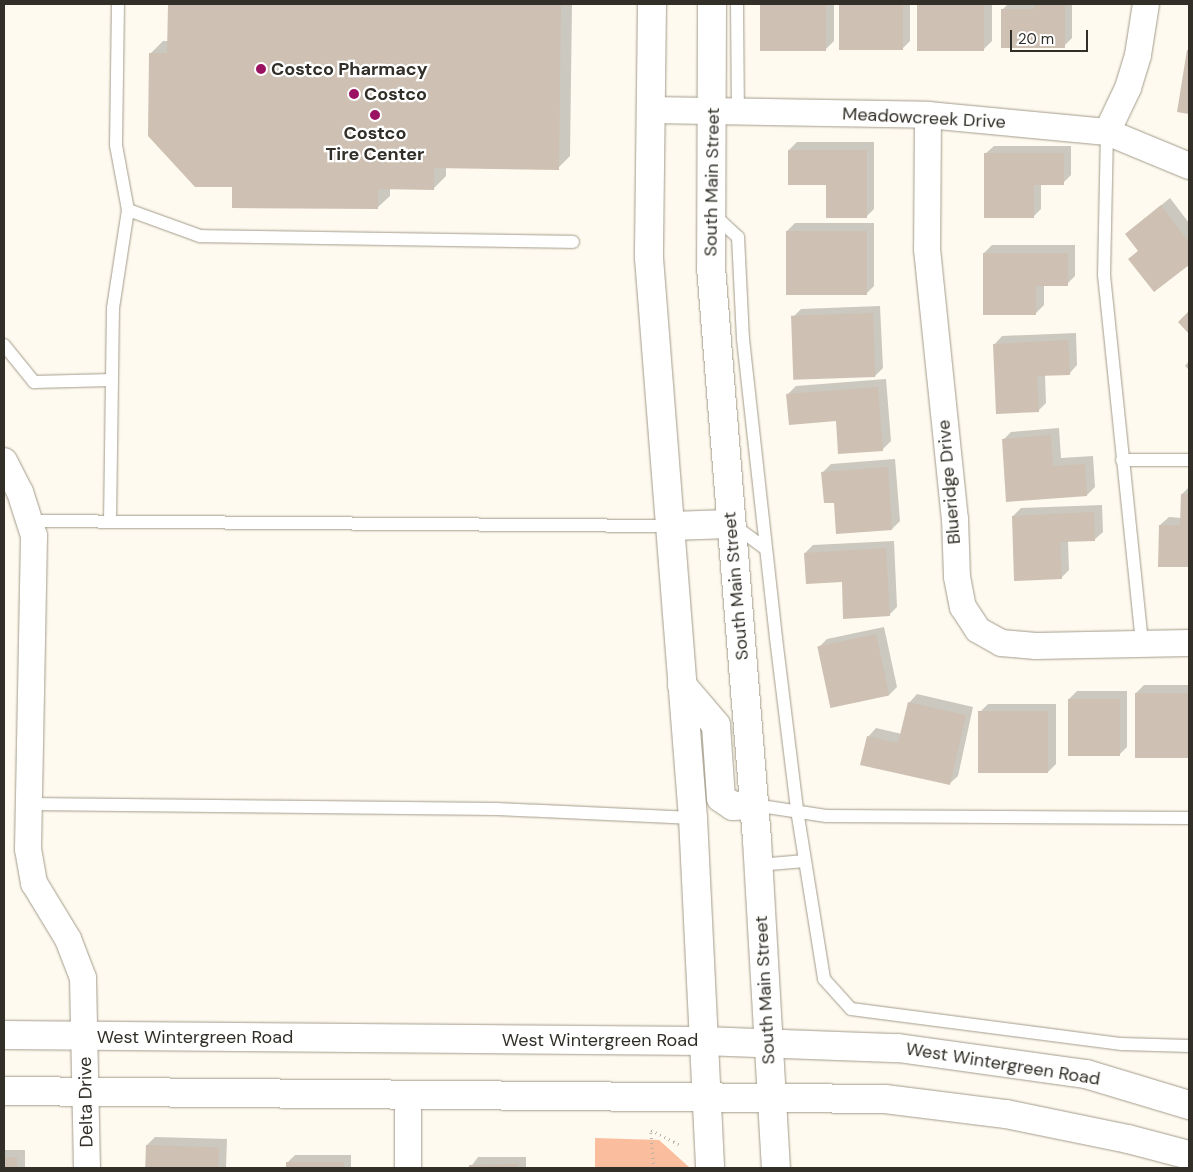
<!DOCTYPE html>
<style>
body{margin:0}
#map{position:relative;width:1193px;height:1172px;overflow:hidden;background:#fefaef;font-family:"DM Sans",sans-serif}
div>[style]{position:absolute}
[style*='--x']{left:calc(var(--x)*1px);top:calc(var(--y)*1px);width:calc(var(--w)*1px);rotate:calc(var(--a)*1deg)}
.green>*{inset:0;background:#fabe9e}
.shadow>*{inset:0;background:#0003;transform-origin:0 0}
.building>*{inset:0;background:#cec0b2;transform-origin:0 0}
.path>*{height:3px;margin-top:-1.5px;transform-origin:0;background:repeating-linear-gradient(90deg,#b5b1a8 0 1px,transparent 0 5px)}
.roads{filter:drop-shadow(0 0 1px #a39c8b) drop-shadow(0 0 1px #a39c8b)}
.service>*{height:12px;margin:-6px;padding:0 6px;transform-origin:6px;border-radius:6px;background:#fff}
.minor>*{height:26px;margin:-13px;padding:0 13px;transform-origin:13px;border-radius:13px;background:#fff}
.tertiary>*{height:28px;margin:-14px;padding:0 14px;transform-origin:14px;border-radius:14px;background:#fff}
.secondary>*{height:28px;margin:-14px;padding:0 14px;transform-origin:14px;border-radius:14px;background:#fff}
.dots>*{width:14px;height:14px;translate:-50% -50%;box-sizing:border-box;border:2px solid #fff;border-radius:50%}
span{translate:-50% -50%;white-space:nowrap;text-align:center;line-height:1.15;-webkit-text-stroke:4.5px #fff;paint-order:stroke}
.poi-label{font-size:18px;color:#322f28;font-weight:700}
.left{translate:0 -50%;text-align:left}
.street-label{font-size:18px;color:#322f28}
.frame{position:absolute;inset:0;border:5px solid #322f28;pointer-events:none}
.scale{position:absolute;left:1010px;top:30px;width:78px;height:22px;box-sizing:border-box;border:2px solid #322f28;border-top:0;padding-left:6px;font-size:15px;line-height:18px;white-space:nowrap;color:#322f28;-webkit-text-stroke:4px #fff;paint-order:stroke}
</style>
<div id="map">
<div class="green">
<i style="clip-path:polygon(595px 1138px,659px 1140px,690px 1168px,595px 1168px)"></i>
</div>
<div class="shadow">
<i style="clip-path:polygon(169px 4px,572px 4px,570px 156px,558px 168px,446px 167px,446px 176px,434px 188px,390px 188px,390px 196px,377px 208px,233px 186px,151px 53px,163px 41px,169px 41px)"></i>
<i style="clip-path:polygon(762px 4px,834px 4px,834px 41px,826px 49px,762px 50px)"></i>
<i style="clip-path:polygon(840px 4px,910px 4px,910px 41px,902px 49px,840px 49px)"></i>
<i style="clip-path:polygon(919px 4px,992px 4px,992px 41px,984px 49px,919px 49px)"></i>
<i style="clip-path:polygon(1008px 4px,1072px 4px,1072px 38px,1064px 46px,1003px 9px)"></i>
<i style="clip-path:polygon(1188px 50px,1189px 50px,1189px 112px,1179px 111px)"></i>
<i style="clip-path:polygon(797px 142px,874px 142px,874px 209px,866px 217px,789px 150px)"></i>
<i style="clip-path:polygon(994px 146px,1071px 146px,1071px 175px,1063px 183px,1041px 183px,1041px 209px,1033px 217px,985px 154px)"></i>
<i style="clip-path:polygon(1170px 198px,1189px 223px,1189px 263px,1154px 290px,1130px 259px,1139px 250px,1126px 234px)"></i>
<i style="clip-path:polygon(795px 223px,874px 223px,874px 286px,866px 294px,787px 231px)"></i>
<i style="clip-path:polygon(992px 245px,1075px 245px,1075px 276px,1067px 284px,1044px 284px,1044px 305px,1036px 313px,984px 253px)"></i>
<i style="clip-path:polygon(880px 306px,883px 368px,875px 376px,793px 317px,801px 309px)"></i>
<i style="clip-path:polygon(1076px 333px,1077px 365px,1069px 374px,1045px 375px,1046px 403px,1038px 411px,994px 345px,1002px 336px)"></i>
<i style="clip-path:polygon(1189px 361px,1189px 370px,1185px 366px)"></i>
<i style="clip-path:polygon(886px 379px,891px 441px,883px 449px,837px 420px,788px 394px,796px 386px)"></i>
<i style="clip-path:polygon(1059px 428px,1061px 458px,1093px 456px,1095px 487px,1087px 495px,1003px 440px,1011px 432px)"></i>
<i style="clip-path:polygon(895px 459px,900px 521px,892px 529px,835px 501px,823px 472px,831px 464px)"></i>
<i style="clip-path:polygon(1189px 487px,1189px 566px,1159px 565px,1160px 525px,1169px 517px,1182px 518px,1182px 494px)"></i>
<i style="clip-path:polygon(1102px 505px,1103px 532px,1094px 540px,1068px 541px,1069px 570px,1061px 578px,1013px 516px,1021px 508px)"></i>
<i style="clip-path:polygon(894px 541px,897px 607px,889px 615px,805px 553px,813px 545px)"></i>
<i style="clip-path:polygon(884px 627px,897px 687px,889px 695px,819px 647px,827px 639px)"></i>
<i style="clip-path:polygon(1144px 685px,1189px 685px,1189px 756px,1136px 756px,1136px 693px)"></i>
<i style="clip-path:polygon(1077px 691px,1127px 691px,1127px 747px,1119px 755px,1069px 699px)"></i>
<i style="clip-path:polygon(917px 694px,973px 707px,958px 776px,949px 784px,868px 737px,876px 728px,902px 734px,909px 703px)"></i>
<i style="clip-path:polygon(988px 704px,1056px 704px,1056px 764px,1048px 772px,980px 712px)"></i>
<i style="clip-path:polygon(155px 1137px,227px 1139px,226px 1168px,146px 1168px,147px 1145px)"></i>
<i style="left:4px;top:1150px;width:21px;height:18px"></i>
<i style="clip-path:polygon(295px 1155px,351px 1155px,351px 1168px,287px 1168px,287px 1163px)"></i>
<i style="clip-path:polygon(478px 1157px,526px 1157px,526px 1168px,470px 1168px)"></i>
</div>
<div class="building">
<i style="clip-path:polygon(168px 4px,561px 4px,559px 170px,434px 168px,434px 190px,378px 189px,378px 209px,232px 208px,232px 187px,195px 187px,148px 136px,149px 53px,167px 53px)"></i>
<i style="left:760px;top:4px;width:66px;height:47px"></i>
<i style="left:839px;top:4px;width:64px;height:46px"></i>
<i style="left:917px;top:4px;width:67px;height:47px"></i>
<i style="clip-path:polygon(1034px 4px,1065px 4px,1065px 48px,1001px 48px,1001px 9px,1034px 9px)"></i>
<i style="clip-path:polygon(1187px 50px,1189px 50px,1189px 114px,1177px 112px)"></i>
<i style="clip-path:polygon(788px 150px,867px 150px,867px 218px,826px 218px,826px 185px,788px 185px)"></i>
<i style="clip-path:polygon(984px 153px,1064px 153px,1064px 185px,1034px 185px,1034px 218px,984px 218px)"></i>
<i style="clip-path:polygon(1161px 205px,1189px 242px,1189px 265px,1154px 292px,1128px 259px,1138px 251px,1125px 234px)"></i>
<i style="left:786px;top:231px;width:81px;height:64px"></i>
<i style="clip-path:polygon(983px 253px,1068px 253px,1068px 286px,1036px 286px,1036px 315px,983px 315px)"></i>
<i style="clip-path:polygon(1189px 311px,1189px 334px,1178px 322px)"></i>
<i style="left:873px;top:313px;width:64px;height:82px;rotate:88deg"></i>
<i style="clip-path:polygon(1068px 340px,1070px 375px,1037px 376px,1039px 412px,996px 414px,993px 344px)"></i>
<i style="clip-path:polygon(878px 387px,883px 451px,838px 454px,836px 421px,789px 425px,786px 394px)"></i>
<i style="clip-path:polygon(1051px 435px,1053px 466px,1085px 464px,1087px 496px,1006px 502px,1002px 439px)"></i>
<i style="clip-path:polygon(888px 467px,892px 530px,836px 534px,834px 503px,824px 503px,821px 472px)"></i>
<i style="clip-path:polygon(1181px 494px,1189px 494px,1189px 567px,1158px 567px,1159px 525px,1180px 525px)"></i>
<i style="clip-path:polygon(1094px 512px,1095px 541px,1060px 542px,1062px 579px,1014px 581px,1012px 516px)"></i>
<i style="clip-path:polygon(886px 548px,890px 616px,843px 619px,842px 582px,806px 584px,804px 553px)"></i>
<i style="left:876px;top:634px;width:63px;height:60px;rotate:78deg"></i>
<i style="left:1135px;top:693px;width:54px;height:65px"></i>
<i style="left:1068px;top:699px;width:52px;height:57px"></i>
<i style="clip-path:polygon(908px 702px,966px 715px,950px 785px,860px 765px,867px 736px,898px 743px)"></i>
<i style="left:978px;top:711px;width:70px;height:62px"></i>
<i style="left:146px;top:1145px;width:73px;height:23px;rotate:2deg"></i>
<i style="left:4px;top:1157px;width:13px;height:11px"></i>
<i style="left:286px;top:1162px;width:58px;height:6px"></i>
<i style="clip-path:polygon(518px 1164px,518px 1168px,469px 1168px,469px 1165px)"></i>
</div>
<div class="path">
<i style="--x:654;--y:1168;--w:38;--a:-95"></i>
<i style="--x:651;--y:1130;--w:35;--a:27"></i>
</div>
<div class="roads">
<div class="service">
<i style="--x:737;--y:4;--w:107;--a:89.5"></i>
<i style="--x:1107;--y:132;--w:143;--a:91.2"></i>
<i style="--x:1104;--y:275;--w:370;--a:84.1"></i>
<i style="--x:128;--y:210;--w:77;--a:19.9"></i>
<i style="--x:200;--y:236;--w:373;--a:0.9"></i>
<i style="--x:713;--y:214;--w:34;--a:43"></i>
<i style="--x:738;--y:237;--w:102;--a:87.2"></i>
<i style="--x:743;--y:339;--w:301;--a:83.7"></i>
<i style="--x:776;--y:638;--w:173;--a:83"></i>
<i style="--x:797;--y:810;--w:171;--a:80.9"></i>
<i style="--x:824;--y:979;--w:40;--a:48"></i>
<i style="--x:851;--y:1009;--w:273;--a:7.4"></i>
<i style="--x:1122;--y:1044;--w:67;--a:1.7"></i>
<i style="--x:4;--y:345;--w:48;--a:51"></i>
<i style="--x:34;--y:382;--w:78;--a:-1.5"></i>
<i style="--x:1122;--y:460;--w:67;--a:0"></i>
<i style="--x:32;--y:521;--w:638;--a:0.45"></i>
<i style="--x:110;--y:522;--w:214;--a:-89.2"></i>
<i style="--x:113;--y:308;--w:99;--a:-81.3"></i>
<i style="--x:128;--y:210;--w:66;--a:-100.5"></i>
<i style="--x:116;--y:145;--w:141;--a:-89.2"></i>
<i style="--x:732;--y:524;--w:42;--a:36.3"></i>
<i style="--x:29;--y:804;--w:468;--a:0.6"></i>
<i style="--x:497;--y:809;--w:196;--a:2.6"></i>
<i style="--x:754;--y:805;--w:73;--a:8.7"></i>
<i style="--x:826;--y:816;--w:363;--a:0.3"></i>
<i style="--x:758;--y:865;--w:47;--a:-4.9"></i>
</div>
<div class="minor">
<i style="--x:651;--y:110;--w:277;--a:1"></i>
<i style="--x:928;--y:115;--w:180;--a:5.4"></i>
<i style="--x:1107;--y:132;--w:89;--a:22.5"></i>
<i style="--x:928;--y:115;--w:134;--a:90.4"></i>
<i style="--x:927;--y:249;--w:271;--a:84.1"></i>
<i style="--x:955;--y:519;--w:58;--a:88"></i>
<i style="--x:957;--y:577;--w:31;--a:79"></i>
<i style="--x:963;--y:607;--w:27;--a:57"></i>
<i style="--x:978;--y:630;--w:26;--a:29"></i>
<i style="--x:1001;--y:643;--w:35;--a:5"></i>
<i style="--x:1036;--y:646;--w:153;--a:-1.1"></i>
<i style="--x:1107;--y:132;--w:49;--a:-64.5"></i>
<i style="--x:1128;--y:88;--w:34;--a:-73"></i>
<i style="--x:1138;--y:55;--w:52;--a:-81.1"></i>
<i style="--x:4;--y:461;--w:35;--a:63"></i>
<i style="--x:20;--y:492;--w:46;--a:72.3"></i>
<i style="--x:34;--y:536;--w:313;--a:91.1"></i>
<i style="--x:28;--y:849;--w:35;--a:80"></i>
<i style="--x:34;--y:883;--w:66;--a:58.7"></i>
<i style="--x:68;--y:939;--w:42;--a:69"></i>
<i style="--x:83;--y:978;--w:190;--a:88.8"></i>
<i style="--x:408;--y:1095;--w:73;--a:90"></i>
</div>
<div class="tertiary">
<i style="--x:652;--y:4;--w:254;--a:90.7"></i>
<i style="--x:649;--y:258;--w:562;--a:85.51"></i>
<i style="--x:693;--y:818;--w:350;--a:87.2"></i>
<i style="--x:712;--y:4;--w:263;--a:90.2"></i>
<i style="--x:711;--y:267;--w:575;--a:85.41"></i>
<i style="--x:757;--y:840;--w:329;--a:86.7"></i>
<i style="--x:670;--y:526;--w:61;--a:-1.9"></i>
<i style="--x:682;--y:685;--w:52;--a:49.6"></i>
<i style="--x:716;--y:725;--w:73;--a:86.1"></i>
<i style="--x:721;--y:798;--w:14;--a:34"></i>
<i style="--x:733;--y:806;--w:21;--a:-3"></i>
</div>
<div class="secondary">
<i style="--x:4;--y:1035;--w:699;--a:0.49"></i>
<i style="--x:703;--y:1041;--w:195;--a:2.1"></i>
<i style="--x:898;--y:1048;--w:190;--a:7.9"></i>
<i style="--x:1086;--y:1074;--w:108;--a:16.8"></i>
<i style="--x:4;--y:1091;--w:881;--a:0.52"></i>
<i style="--x:885;--y:1099;--w:122;--a:7.1"></i>
<i style="--x:1006;--y:1114;--w:125;--a:11.6"></i>
<i style="--x:1128;--y:1139;--w:63;--a:14.7"></i>
</div>
</div>
<div class="dots">
<i style="left:261px;top:69px;background:#9b1263"></i>
<i style="left:354px;top:94px;background:#9b1263"></i>
<i style="left:375px;top:115px;background:#9b1263"></i>
</div>
<div class="poi-label">
<span class="left" style="left:271px;top:69px">Costco Pharmacy</span>
<span class="left" style="left:364px;top:94px">Costco</span>
<span style="left:375px;top:144px">Costco<br>Tire Center</span>
</div>
<div class="street-label">
<span style="left:924px;top:118px;rotate:3deg">Meadowcreek Drive</span>
<span style="left:712px;top:182px;rotate:-89deg">South Main Street</span>
<span style="left:949px;top:482px;rotate:-95deg">Blueridge Drive</span>
<span style="left:736px;top:586px;rotate:-95deg">South Main Street</span>
<span style="left:765px;top:990px;rotate:-93deg">South Main Street</span>
<span style="left:195px;top:1037px">West Wintergreen Road</span>
<span style="left:600px;top:1040px">West Wintergreen Road</span>
<span style="left:1003px;top:1064px;rotate:9deg">West Wintergreen Road</span>
<span style="left:86px;top:1102px;rotate:-91deg">Delta Drive</span>
</div>
<div class="frame"></div>
<div class="scale">20 m</div>
</div>
